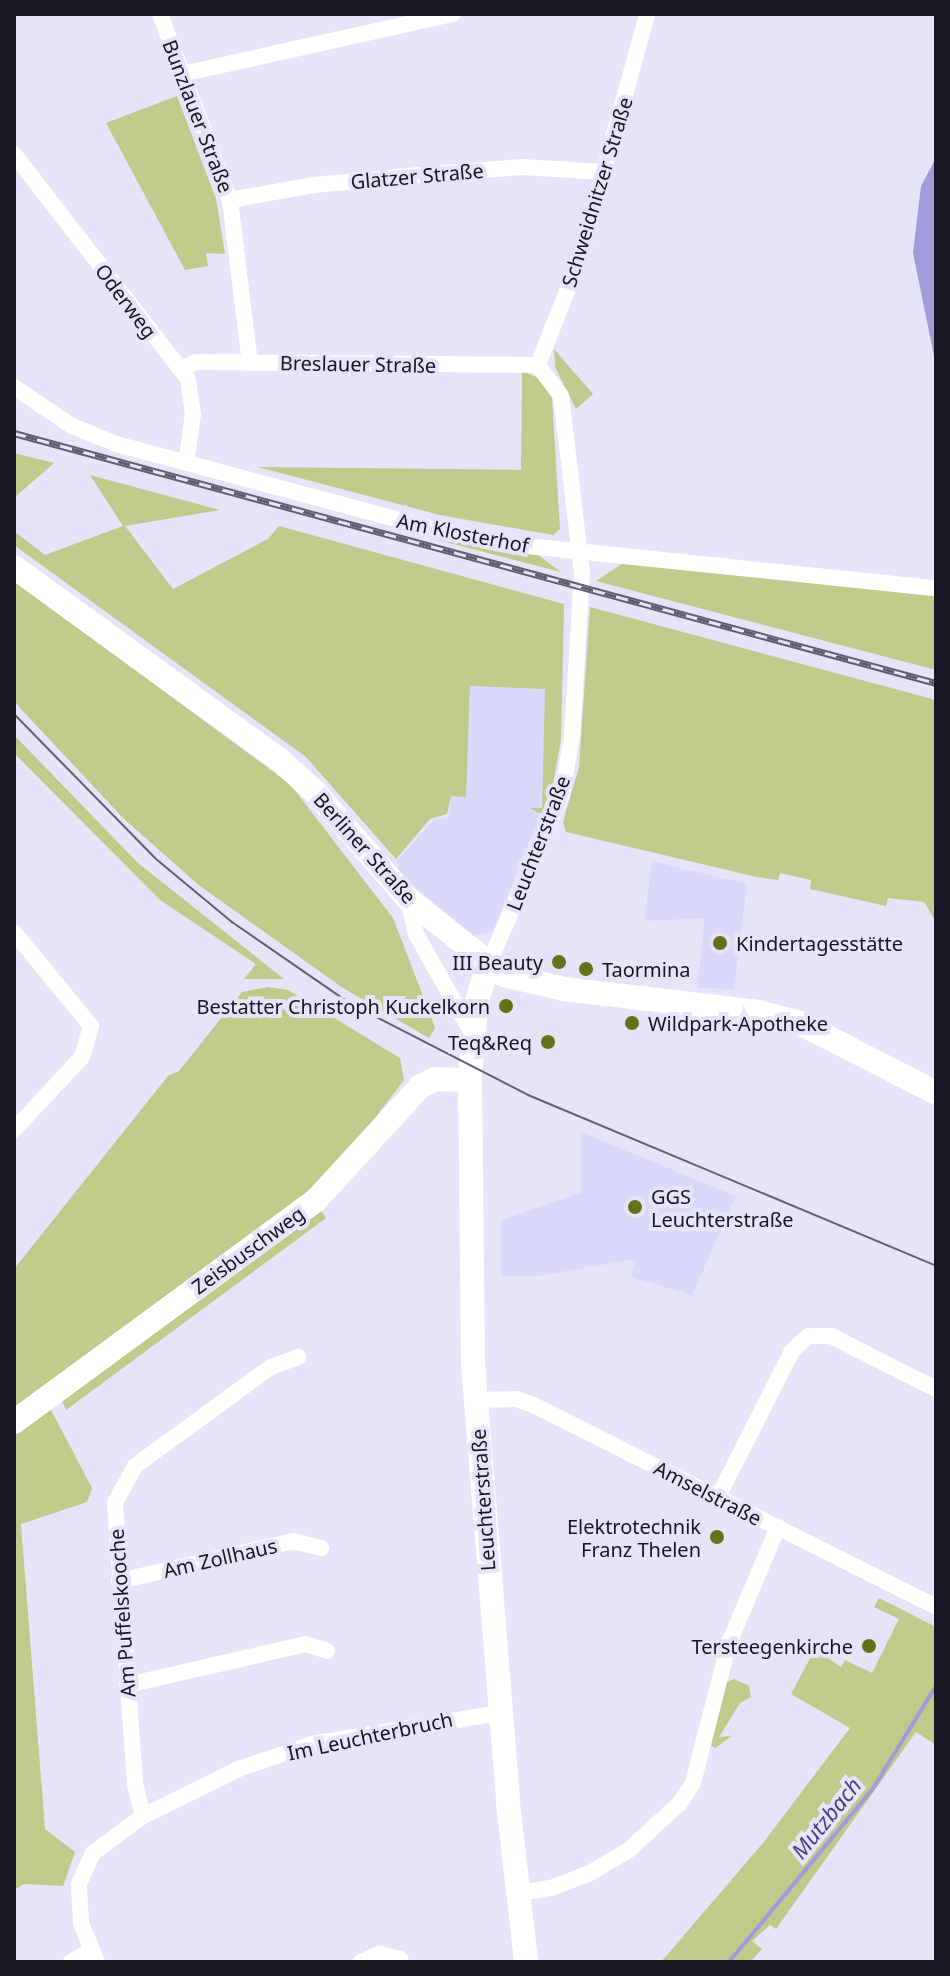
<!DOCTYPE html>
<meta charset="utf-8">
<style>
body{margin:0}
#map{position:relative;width:950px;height:1976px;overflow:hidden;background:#e5e4f9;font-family:"Noto Sans",sans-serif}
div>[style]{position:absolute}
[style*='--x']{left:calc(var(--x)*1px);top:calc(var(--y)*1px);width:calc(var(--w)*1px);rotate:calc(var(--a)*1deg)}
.built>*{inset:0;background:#dbd9fb}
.green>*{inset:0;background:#bfca8b}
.water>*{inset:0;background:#a19cdb}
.stream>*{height:4px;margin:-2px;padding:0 2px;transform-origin:2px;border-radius:2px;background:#a19cdb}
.street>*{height:16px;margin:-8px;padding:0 8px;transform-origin:8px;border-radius:8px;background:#fff}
.secondary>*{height:24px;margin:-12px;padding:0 12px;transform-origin:12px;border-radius:12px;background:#fff}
.tram>*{height:2px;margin:-1px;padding:0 1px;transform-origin:1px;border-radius:1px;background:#605f6f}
.rail>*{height:7px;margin-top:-3.5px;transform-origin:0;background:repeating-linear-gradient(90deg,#e5e4f9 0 12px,#605f6f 0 24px);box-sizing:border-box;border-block:2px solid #605f6f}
.dots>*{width:22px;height:22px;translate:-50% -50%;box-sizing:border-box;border:4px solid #e5e4f9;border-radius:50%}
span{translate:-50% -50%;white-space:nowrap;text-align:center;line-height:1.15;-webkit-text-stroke:8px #e5e4f9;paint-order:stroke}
.street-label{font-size:20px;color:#161521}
.poi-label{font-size:20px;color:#161521}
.left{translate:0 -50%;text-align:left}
.right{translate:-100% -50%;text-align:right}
.water-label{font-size:22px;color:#483c87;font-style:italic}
.frame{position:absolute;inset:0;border:16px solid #161521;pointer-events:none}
</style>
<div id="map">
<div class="built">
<i style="clip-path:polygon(454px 668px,547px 671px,541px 814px,492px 932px,472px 935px,400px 874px,397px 861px,432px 822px,450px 817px)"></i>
<i style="clip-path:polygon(652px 861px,747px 884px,734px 989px,697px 988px,705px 918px,644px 921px)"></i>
<i style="clip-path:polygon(581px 1132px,736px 1196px,692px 1295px,631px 1277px,636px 1259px,538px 1276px,501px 1276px,501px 1220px,581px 1193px)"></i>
</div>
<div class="green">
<i style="clip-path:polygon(177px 96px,216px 199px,225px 254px,206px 253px,208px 266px,185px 270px,106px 123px)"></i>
<i style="clip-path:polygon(554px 349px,593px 394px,576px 409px,555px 367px)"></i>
<i style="clip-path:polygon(522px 371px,541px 379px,552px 398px,560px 529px,553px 535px,440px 515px,258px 467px,521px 470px)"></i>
<i style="clip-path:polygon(14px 453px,54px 463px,14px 498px)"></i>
<i style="clip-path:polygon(90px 475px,220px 510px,125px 526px,173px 589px,268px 539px,279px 526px,564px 604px,561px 740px,553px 784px,541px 814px,530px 808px,542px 808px,545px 689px,470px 686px,466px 797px,451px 796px,447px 814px,430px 819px,396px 859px,306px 757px,14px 545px,14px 531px,45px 555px,123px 526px)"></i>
<i style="clip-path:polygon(434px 539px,538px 555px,561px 572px)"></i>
<i style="clip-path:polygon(622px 564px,936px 595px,936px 670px,596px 581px)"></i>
<i style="clip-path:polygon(14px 581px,290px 784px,393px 918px,431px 1017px,435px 1028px,429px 1038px,343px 988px,200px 886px,124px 819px,21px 709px,14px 700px)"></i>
<i style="clip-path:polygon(590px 607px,936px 700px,936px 922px,924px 902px,888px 898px,886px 906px,810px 889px,811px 880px,780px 873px,778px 880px,757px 877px,566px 832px,563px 822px,579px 767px)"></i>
<i style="clip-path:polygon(14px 735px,138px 863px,284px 979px,244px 979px,256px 964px,160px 900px,14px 753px)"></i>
<i style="clip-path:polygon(268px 987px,288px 990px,400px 1058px,404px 1080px,332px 1174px,14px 1410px,14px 1269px,168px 1076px,179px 1071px,242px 992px)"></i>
<i style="clip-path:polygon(320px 1209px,326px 1218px,66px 1410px,60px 1397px)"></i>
<i style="clip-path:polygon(50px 1408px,92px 1488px,87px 1502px,21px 1524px,45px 1829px,75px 1852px,63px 1886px,24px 1884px,14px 1890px,14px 1435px)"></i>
<i style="clip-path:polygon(879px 1598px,936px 1627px,936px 1745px,916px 1732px,776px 1929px,770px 1925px,752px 1941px,762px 1949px,750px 1962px,661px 1962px,763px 1843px,850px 1728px,791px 1694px,815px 1649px,841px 1667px,845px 1660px,872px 1673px,899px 1619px,874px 1607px)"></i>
<i style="clip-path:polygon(734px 1679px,749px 1686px,751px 1697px,740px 1703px,719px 1737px,732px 1736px,715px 1748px,711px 1745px,725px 1683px)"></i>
</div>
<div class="water">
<i style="clip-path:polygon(936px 158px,934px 221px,936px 366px,913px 253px,921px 186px)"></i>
</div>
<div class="stream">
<i style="--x:729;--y:1962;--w:224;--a:-50.3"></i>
<i style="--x:872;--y:1790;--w:122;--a:-58.4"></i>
</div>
<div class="street">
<i style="--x:160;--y:14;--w:199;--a:69.4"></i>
<i style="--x:230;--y:200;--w:164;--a:83"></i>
<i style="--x:182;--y:74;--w:277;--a:-12.5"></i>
<i style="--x:14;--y:154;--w:284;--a:52.3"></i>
<i style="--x:188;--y:379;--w:35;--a:82"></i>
<i style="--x:193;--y:414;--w:49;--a:98.1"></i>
<i style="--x:230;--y:200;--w:85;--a:-10.1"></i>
<i style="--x:314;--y:185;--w:106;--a:-5.4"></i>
<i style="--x:420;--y:175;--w:102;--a:-4.5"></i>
<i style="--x:522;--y:167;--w:83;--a:3.4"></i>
<i style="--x:538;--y:365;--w:115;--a:-68.6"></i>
<i style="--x:580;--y:258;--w:253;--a:-74.6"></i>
<i style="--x:180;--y:369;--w:17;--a:-24"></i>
<i style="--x:196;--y:362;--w:342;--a:0.5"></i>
<i style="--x:14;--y:387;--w:70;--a:33.9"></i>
<i style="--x:72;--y:426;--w:48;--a:22.2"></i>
<i style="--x:116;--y:444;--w:332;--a:15"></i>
<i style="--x:437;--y:530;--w:82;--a:10.5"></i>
<i style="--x:518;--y:545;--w:420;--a:5.9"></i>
<i style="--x:408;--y:899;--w:36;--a:77"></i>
<i style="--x:416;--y:934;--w:116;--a:60.6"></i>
<i style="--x:14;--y:932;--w:122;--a:50.7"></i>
<i style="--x:91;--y:1026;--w:32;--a:106"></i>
<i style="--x:82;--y:1057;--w:100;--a:133"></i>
<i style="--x:488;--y:965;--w:186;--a:-66.6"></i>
<i style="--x:562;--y:794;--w:59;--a:-80.2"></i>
<i style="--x:572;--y:736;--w:164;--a:-86.5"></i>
<i style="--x:582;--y:572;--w:177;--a:-96.8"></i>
<i style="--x:561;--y:396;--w:39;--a:-127"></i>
<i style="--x:475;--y:1400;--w:41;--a:-1.4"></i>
<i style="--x:516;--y:1399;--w:18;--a:19"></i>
<i style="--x:533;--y:1405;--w:451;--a:26.6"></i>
<i style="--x:718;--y:1497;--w:164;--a:-63.1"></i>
<i style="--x:792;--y:1351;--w:22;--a:-43"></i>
<i style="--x:808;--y:1336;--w:23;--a:0"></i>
<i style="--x:831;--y:1336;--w:118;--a:26.8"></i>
<i style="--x:119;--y:1581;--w:179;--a:-12.9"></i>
<i style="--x:293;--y:1541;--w:29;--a:14"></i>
<i style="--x:127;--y:1685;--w:184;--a:-12.9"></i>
<i style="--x:306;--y:1644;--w:22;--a:18"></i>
<i style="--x:143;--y:1816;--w:34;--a:-104"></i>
<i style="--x:135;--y:1783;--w:281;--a:-94.1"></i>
<i style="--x:115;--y:1503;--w:42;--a:-61.6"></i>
<i style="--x:135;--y:1466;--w:168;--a:-36.1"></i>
<i style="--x:271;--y:1367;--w:29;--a:-20"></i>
<i style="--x:518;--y:1893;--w:33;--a:-9"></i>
<i style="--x:551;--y:1888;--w:42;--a:-21"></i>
<i style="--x:590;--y:1873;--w:45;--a:-30.5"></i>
<i style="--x:629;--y:1850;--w:69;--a:-42.7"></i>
<i style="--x:680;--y:1803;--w:24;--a:-57"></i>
<i style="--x:693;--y:1783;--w:145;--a:-75.6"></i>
<i style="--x:729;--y:1643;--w:126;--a:-67.1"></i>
<i style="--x:71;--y:1962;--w:24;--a:-30"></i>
<i style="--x:97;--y:1962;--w:42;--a:-112.3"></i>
<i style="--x:81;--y:1923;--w:39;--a:-93"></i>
<i style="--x:79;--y:1884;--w:34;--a:-66"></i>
<i style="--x:93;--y:1853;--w:62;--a:-36.5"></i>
<i style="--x:143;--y:1816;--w:109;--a:-26.1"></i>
<i style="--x:241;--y:1768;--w:75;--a:-18.7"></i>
<i style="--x:312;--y:1744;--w:191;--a:-9.4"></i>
<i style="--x:361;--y:1962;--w:20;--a:-24"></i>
<i style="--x:379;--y:1954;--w:22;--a:13"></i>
</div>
<div class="secondary">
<i style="--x:14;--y:567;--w:330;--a:36"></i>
<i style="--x:281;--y:761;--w:46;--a:42.4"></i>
<i style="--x:315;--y:792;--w:142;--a:49"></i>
<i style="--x:408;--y:899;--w:122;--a:38.4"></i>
<i style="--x:504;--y:975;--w:62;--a:13.1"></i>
<i style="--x:564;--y:989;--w:196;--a:6.7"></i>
<i style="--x:759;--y:1012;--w:42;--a:15"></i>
<i style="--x:800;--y:1023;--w:153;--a:27.2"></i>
<i style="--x:488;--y:965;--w:38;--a:107"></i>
<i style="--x:477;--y:1001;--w:75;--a:95.3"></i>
<i style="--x:470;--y:1076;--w:288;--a:89.4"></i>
<i style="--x:473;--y:1364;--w:440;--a:85.4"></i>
<i style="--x:508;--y:1803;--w:160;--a:83.5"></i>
<i style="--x:14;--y:1422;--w:375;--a:-36.3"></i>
<i style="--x:316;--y:1200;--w:155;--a:-47.4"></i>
<i style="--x:421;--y:1086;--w:17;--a:-25"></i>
<i style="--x:436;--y:1079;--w:34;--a:2"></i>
</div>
<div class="tram">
<i style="--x:14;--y:714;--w:203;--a:45.6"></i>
<i style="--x:156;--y:859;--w:99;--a:39.7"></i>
<i style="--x:232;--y:922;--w:145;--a:34.6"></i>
<i style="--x:351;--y:1004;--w:199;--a:27.2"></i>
<i style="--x:528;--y:1095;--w:442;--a:22.7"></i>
</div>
<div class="rail">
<i style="--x:14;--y:433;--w:955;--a:15.17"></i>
</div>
<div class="dots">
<i style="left:720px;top:943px;background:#657018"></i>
<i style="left:559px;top:962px;background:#657018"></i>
<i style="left:586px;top:969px;background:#657018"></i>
<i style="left:506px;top:1006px;background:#657018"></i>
<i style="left:632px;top:1023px;background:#657018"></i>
<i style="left:548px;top:1042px;background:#657018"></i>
<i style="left:635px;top:1207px;background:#657018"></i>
<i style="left:717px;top:1537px;background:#657018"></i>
<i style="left:869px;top:1646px;background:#657018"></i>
</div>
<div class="street-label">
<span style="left:198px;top:116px;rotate:69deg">Bunzlauer Straße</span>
<span style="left:417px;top:176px;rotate:-5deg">Glatzer Straße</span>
<span style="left:597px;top:192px;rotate:-73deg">Schweidnitzer Straße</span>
<span style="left:126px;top:301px;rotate:53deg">Oderweg</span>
<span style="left:358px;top:364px;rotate:1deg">Breslauer Straße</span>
<span style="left:463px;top:533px;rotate:11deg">Am Klosterhof</span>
<span style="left:538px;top:843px;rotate:-69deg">Leuchterstraße</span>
<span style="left:365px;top:848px;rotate:48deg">Berliner Straße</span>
<span style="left:248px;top:1250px;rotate:-36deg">Zeisbuschweg</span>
<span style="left:708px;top:1493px;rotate:27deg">Amselstraße</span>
<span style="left:483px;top:1500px;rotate:-94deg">Leuchterstraße</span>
<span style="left:220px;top:1558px;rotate:-13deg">Am Zollhaus</span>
<span style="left:122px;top:1613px;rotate:-94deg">Am Puffelskooche</span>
<span style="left:370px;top:1736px;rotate:-12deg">Im Leuchterbruch</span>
</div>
<div class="poi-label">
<span class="left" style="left:736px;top:943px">Kindertagesstätte</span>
<span class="right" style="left:543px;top:962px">III Beauty</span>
<span class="left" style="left:602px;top:969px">Taormina</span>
<span class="right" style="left:490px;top:1006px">Bestatter Christoph Kuckelkorn</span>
<span class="left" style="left:648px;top:1023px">Wildpark-Apotheke</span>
<span class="right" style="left:532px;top:1042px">Teq&amp;Req</span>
<span class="left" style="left:651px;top:1208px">GGS<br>Leuchterstraße</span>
<span class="right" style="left:701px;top:1538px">Elektrotechnik<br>Franz Thelen</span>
<span class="right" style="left:853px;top:1646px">Tersteegenkirche</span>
</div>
<div class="water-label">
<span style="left:826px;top:1818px;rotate:-51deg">Mutzbach</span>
</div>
<div class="frame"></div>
</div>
